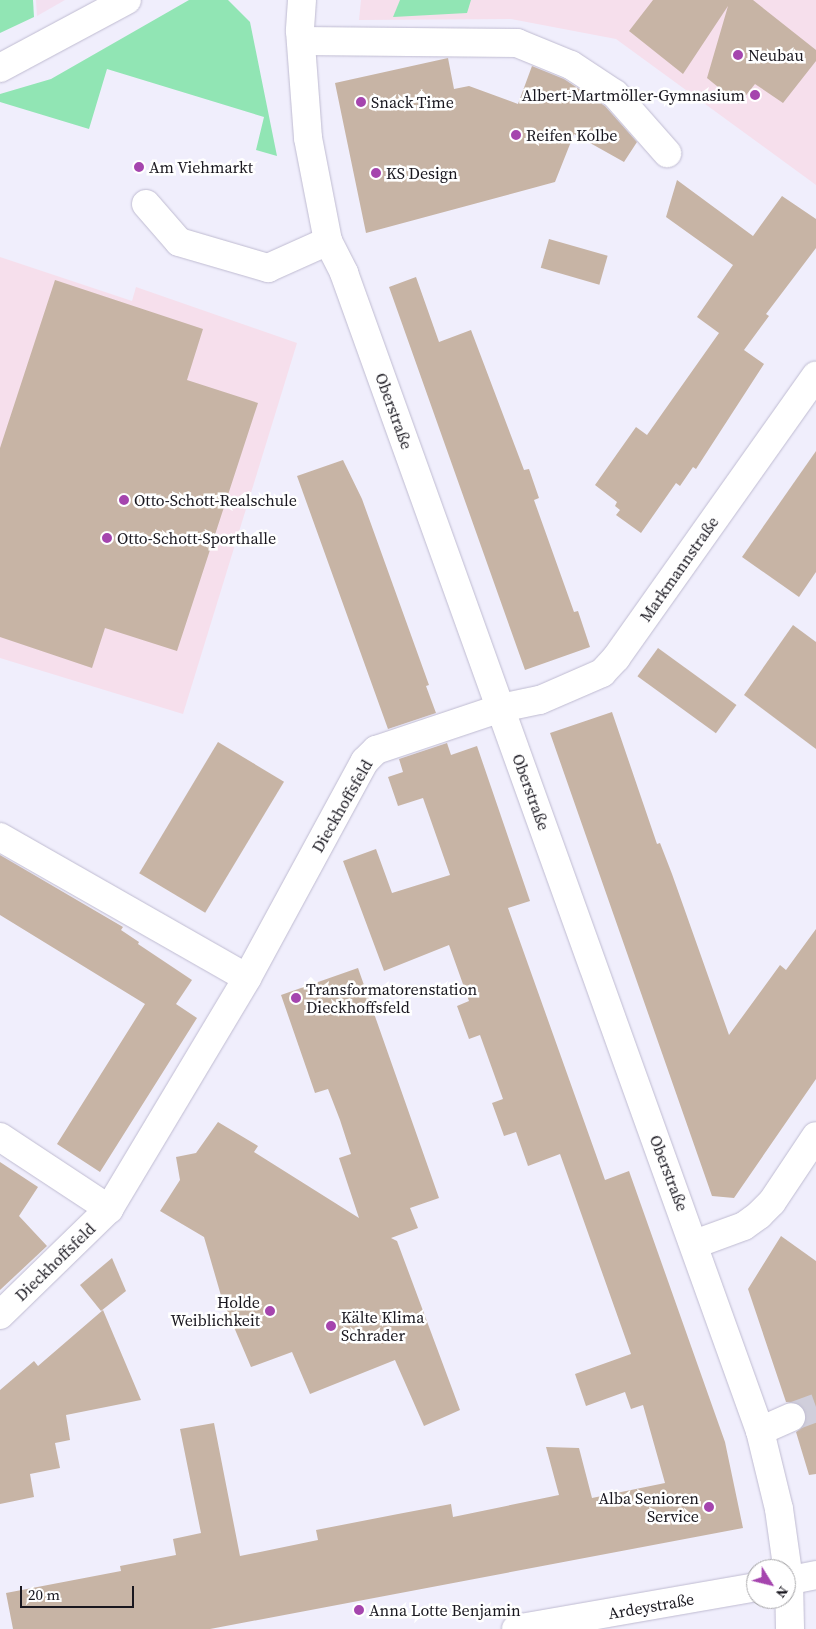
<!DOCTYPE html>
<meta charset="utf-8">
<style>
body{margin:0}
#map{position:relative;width:816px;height:1629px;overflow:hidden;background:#f0eefc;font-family:"Source Serif 4",serif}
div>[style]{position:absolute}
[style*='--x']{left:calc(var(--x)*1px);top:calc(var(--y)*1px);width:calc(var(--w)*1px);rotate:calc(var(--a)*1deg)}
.commercial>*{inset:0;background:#f3e0f0}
.education>*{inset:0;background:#f6dfec}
.green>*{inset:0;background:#91e5b4}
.building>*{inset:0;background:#c7b4a5;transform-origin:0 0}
.minor-tunnel>*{height:28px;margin-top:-14px;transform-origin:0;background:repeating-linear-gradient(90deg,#d0cedb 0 28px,transparent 0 42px)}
.roads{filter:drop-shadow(0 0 1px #bfbbd1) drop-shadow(0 0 1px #bfbbd1)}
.minor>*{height:28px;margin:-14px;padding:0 14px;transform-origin:14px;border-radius:14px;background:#fff}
.major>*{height:28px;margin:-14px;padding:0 14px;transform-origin:14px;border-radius:14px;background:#fff}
.dots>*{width:14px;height:14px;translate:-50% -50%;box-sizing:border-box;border:2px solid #fff;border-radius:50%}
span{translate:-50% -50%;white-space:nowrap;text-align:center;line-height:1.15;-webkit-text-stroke:5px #fff;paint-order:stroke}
.poi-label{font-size:16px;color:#19171f}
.left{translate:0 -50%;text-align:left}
.right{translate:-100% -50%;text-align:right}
.street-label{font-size:16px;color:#19171f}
.north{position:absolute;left:746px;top:1559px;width:50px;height:50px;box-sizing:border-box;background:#fff;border:1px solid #a3a2a5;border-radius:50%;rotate:126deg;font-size:14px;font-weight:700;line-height:20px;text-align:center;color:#19171f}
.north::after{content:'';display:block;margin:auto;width:18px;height:22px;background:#a545ae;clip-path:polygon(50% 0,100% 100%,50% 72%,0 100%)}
.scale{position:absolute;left:20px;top:1586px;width:114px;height:22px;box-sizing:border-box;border:2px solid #19171f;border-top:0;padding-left:6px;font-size:15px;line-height:18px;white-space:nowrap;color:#19171f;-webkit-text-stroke:4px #fff;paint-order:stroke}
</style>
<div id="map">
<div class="commercial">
<i style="clip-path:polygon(36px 0,65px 0,37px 16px)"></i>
</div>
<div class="education">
<i style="clip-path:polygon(361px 0,816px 0,816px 185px,616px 39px,511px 19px,359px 20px)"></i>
<i style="clip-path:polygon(0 257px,132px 301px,136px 287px,297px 343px,183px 714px,0 658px)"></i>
</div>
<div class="green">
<i style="clip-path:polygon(0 0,33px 0,34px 17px,0 33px)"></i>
<i style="clip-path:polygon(189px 0,228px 0,250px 22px,277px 156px,256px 150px,264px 117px,107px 69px,89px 129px,0 102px,0 94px,51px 79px)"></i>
<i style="clip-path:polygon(400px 0,471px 0,467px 13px,393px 17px)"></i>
</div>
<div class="building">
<i style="clip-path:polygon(653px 0,753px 0,816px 50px,816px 61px,783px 103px,755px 84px,739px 104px,707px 78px,728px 6px,683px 74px,629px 31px)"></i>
<i style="clip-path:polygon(448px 58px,454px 89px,469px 86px,518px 104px,532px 66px,564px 79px,605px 106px,637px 142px,624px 162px,574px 134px,555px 182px,366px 233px,335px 83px)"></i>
<i style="clip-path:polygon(677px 180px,753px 236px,782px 196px,816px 219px,816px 248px,766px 314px,769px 316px,744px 350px,764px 364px,696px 469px,693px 467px,680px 486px,676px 483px,641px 533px,616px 515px,620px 510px,615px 506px,617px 502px,595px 485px,636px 427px,647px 435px,719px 333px,697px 317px,733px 265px,666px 217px)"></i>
<i style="left:549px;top:239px;width:61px;height:30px;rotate:16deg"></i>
<i style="clip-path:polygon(416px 277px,439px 342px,471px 330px,524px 470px,529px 469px,539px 498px,534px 500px,574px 612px,578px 611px,590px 647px,525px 670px,389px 287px)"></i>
<i style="clip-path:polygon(55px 280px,203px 329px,187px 380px,258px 403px,177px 651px,105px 628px,92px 668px,0 637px,0 448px)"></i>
<i style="clip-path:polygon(816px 451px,816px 572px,799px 597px,742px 557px)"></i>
<i style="clip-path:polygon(343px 460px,362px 499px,429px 685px,426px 686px,436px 713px,388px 729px,297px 476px)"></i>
<i style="clip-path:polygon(793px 625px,816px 642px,816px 749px,744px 695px)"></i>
<i style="left:658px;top:648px;width:97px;height:35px;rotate:36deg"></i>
<i style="clip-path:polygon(612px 712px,657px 844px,660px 843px,672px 874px,729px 1035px,780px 965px,786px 970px,816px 929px,816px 1079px,734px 1198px,712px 1196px,550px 733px)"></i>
<i style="left:218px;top:742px;width:77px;height:153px;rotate:31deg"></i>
<i style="clip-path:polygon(447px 743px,451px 755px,477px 746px,530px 901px,508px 908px,605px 1180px,629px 1171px,725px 1442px,743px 1528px,210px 1629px,13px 1629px,6px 1593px,121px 1571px,120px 1566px,176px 1555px,173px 1539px,201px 1533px,180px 1429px,214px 1423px,240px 1556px,318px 1540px,316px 1530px,398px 1514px,451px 1504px,453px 1517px,559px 1495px,546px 1447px,579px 1448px,592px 1498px,665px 1483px,643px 1405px,631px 1409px,625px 1392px,586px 1406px,575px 1374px,631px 1354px,560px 1154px,528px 1166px,516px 1132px,504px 1136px,492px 1103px,503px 1099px,480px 1035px,469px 1039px,457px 1006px,469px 1001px,449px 945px,384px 971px,343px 861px,376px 849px,392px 893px,450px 875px,423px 798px,398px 806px,388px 777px,403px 772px,399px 759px)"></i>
<i style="clip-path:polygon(0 855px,123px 927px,121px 930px,139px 942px,138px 944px,192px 980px,176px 1004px,197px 1018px,100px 1172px,57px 1144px,145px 1004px,0 915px)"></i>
<i style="clip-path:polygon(358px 968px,439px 1198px,410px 1208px,418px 1228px,391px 1238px,397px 1241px,460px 1410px,424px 1426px,395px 1360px,310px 1394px,292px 1352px,251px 1367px,222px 1299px,204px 1237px,160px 1211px,180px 1180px,176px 1157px,196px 1153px,218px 1122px,258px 1146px,254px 1152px,359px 1218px,339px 1158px,351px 1154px,340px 1120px,328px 1089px,315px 1093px,281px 995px)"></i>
<i style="clip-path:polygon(0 1162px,38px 1187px,19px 1216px,47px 1246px,0 1290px)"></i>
<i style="clip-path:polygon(781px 1236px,816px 1261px,816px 1474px,809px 1475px,796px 1432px,804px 1426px,805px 1411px,800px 1404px,786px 1402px,748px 1289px)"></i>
<i style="clip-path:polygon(112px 1258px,126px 1291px,101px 1311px,80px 1285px)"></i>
<i style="clip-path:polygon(103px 1310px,141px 1400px,66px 1415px,70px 1440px,55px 1443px,60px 1468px,30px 1474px,34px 1497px,0 1504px,0 1390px,34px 1361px,38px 1366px)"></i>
</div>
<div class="minor-tunnel">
<i style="--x:791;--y:1417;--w:27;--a:-20"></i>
</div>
<div class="roads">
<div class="minor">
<i style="--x:302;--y:0;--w:31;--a:94"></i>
<i style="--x:300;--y:31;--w:107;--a:85.7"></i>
<i style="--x:308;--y:138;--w:105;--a:79"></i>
<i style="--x:328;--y:241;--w:36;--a:63"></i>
<i style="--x:344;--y:273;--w:1230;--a:70.24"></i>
<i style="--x:760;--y:1431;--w:80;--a:76.3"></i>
<i style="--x:779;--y:1509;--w:72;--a:82"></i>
<i style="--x:789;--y:1580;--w:49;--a:88.8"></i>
<i style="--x:301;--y:41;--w:216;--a:0.5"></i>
<i style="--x:517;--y:43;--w:58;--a:22.2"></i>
<i style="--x:571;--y:65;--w:53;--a:33.4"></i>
<i style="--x:615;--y:94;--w:79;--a:48.6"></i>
<i style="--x:0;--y:68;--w:144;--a:-28.2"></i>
<i style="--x:146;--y:204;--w:50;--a:49"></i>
<i style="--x:179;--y:242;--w:93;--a:16.3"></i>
<i style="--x:268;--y:268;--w:66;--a:-24.2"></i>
<i style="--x:0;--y:837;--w:284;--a:29.7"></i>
<i style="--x:0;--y:1137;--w:131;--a:33.4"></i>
<i style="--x:695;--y:1244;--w:52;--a:-20.2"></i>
<i style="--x:744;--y:1226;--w:19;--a:-36"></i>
<i style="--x:759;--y:1215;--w:18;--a:-45"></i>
<i style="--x:772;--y:1202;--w:79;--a:-56.3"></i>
<i style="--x:0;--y:1315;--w:152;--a:-44.2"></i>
<i style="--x:109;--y:1209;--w:269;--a:-59.1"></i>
<i style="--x:247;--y:978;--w:247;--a:-61.5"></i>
<i style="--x:365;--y:761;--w:16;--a:-45"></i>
<i style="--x:376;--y:750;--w:132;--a:-18.6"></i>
<i style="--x:501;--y:708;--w:40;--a:-12"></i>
<i style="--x:540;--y:700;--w:68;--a:-23.5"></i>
<i style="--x:602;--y:673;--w:21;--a:-47"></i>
<i style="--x:616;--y:658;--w:346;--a:-54.7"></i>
<i style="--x:760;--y:1431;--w:34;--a:-24"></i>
</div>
<div class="major">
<i style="--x:786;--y:1581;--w:31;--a:-11"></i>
<i style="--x:516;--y:1629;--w:244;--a:-9.9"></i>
</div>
</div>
<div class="dots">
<i style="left:738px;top:55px;background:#a545ae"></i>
<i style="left:755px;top:95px;background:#a545ae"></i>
<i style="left:361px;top:102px;background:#a545ae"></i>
<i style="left:516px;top:135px;background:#a545ae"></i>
<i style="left:139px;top:167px;background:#a545ae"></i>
<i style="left:376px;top:173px;background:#a545ae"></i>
<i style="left:124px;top:500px;background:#a545ae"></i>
<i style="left:107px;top:538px;background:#a545ae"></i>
<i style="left:296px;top:998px;background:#a545ae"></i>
<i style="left:270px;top:1311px;background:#a545ae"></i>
<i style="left:331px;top:1326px;background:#a545ae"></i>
<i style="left:709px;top:1507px;background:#a545ae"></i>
<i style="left:359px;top:1610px;background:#a545ae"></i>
</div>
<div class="poi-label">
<span class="left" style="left:748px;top:55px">Neubau</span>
<span class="right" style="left:745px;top:95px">Albert-Martmöller-Gymnasium</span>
<span class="left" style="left:371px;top:102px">Snack Time</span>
<span class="left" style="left:526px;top:135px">Reifen Kolbe</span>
<span class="left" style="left:149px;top:167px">Am Viehmarkt</span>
<span class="left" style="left:386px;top:173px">KS Design</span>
<span class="left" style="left:134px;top:500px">Otto-Schott-Realschule</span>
<span class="left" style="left:117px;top:538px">Otto-Schott-Sporthalle</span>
<span class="left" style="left:306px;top:998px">Transformatorenstation<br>Dieckhoffsfeld</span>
<span class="right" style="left:260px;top:1311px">Holde<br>Weiblichkeit</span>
<span class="left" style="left:341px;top:1326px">Kälte Klima<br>Schrader</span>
<span class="right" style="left:699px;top:1507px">Alba Senioren<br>Service</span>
<span class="left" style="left:369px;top:1610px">Anna Lotte Benjamin</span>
</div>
<div class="street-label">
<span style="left:394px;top:411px;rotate:70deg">Oberstraße</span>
<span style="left:679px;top:569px;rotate:-55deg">Markmannstraße</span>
<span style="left:531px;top:792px;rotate:70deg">Oberstraße</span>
<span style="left:342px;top:806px;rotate:-60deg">Dieckhoffsfeld</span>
<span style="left:669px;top:1173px;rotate:69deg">Oberstraße</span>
<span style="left:55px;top:1262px;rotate:-44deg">Dieckhoffsfeld</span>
<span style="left:651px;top:1606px;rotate:-10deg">Ardeystraße</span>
</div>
<div class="north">N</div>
<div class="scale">20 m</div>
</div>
